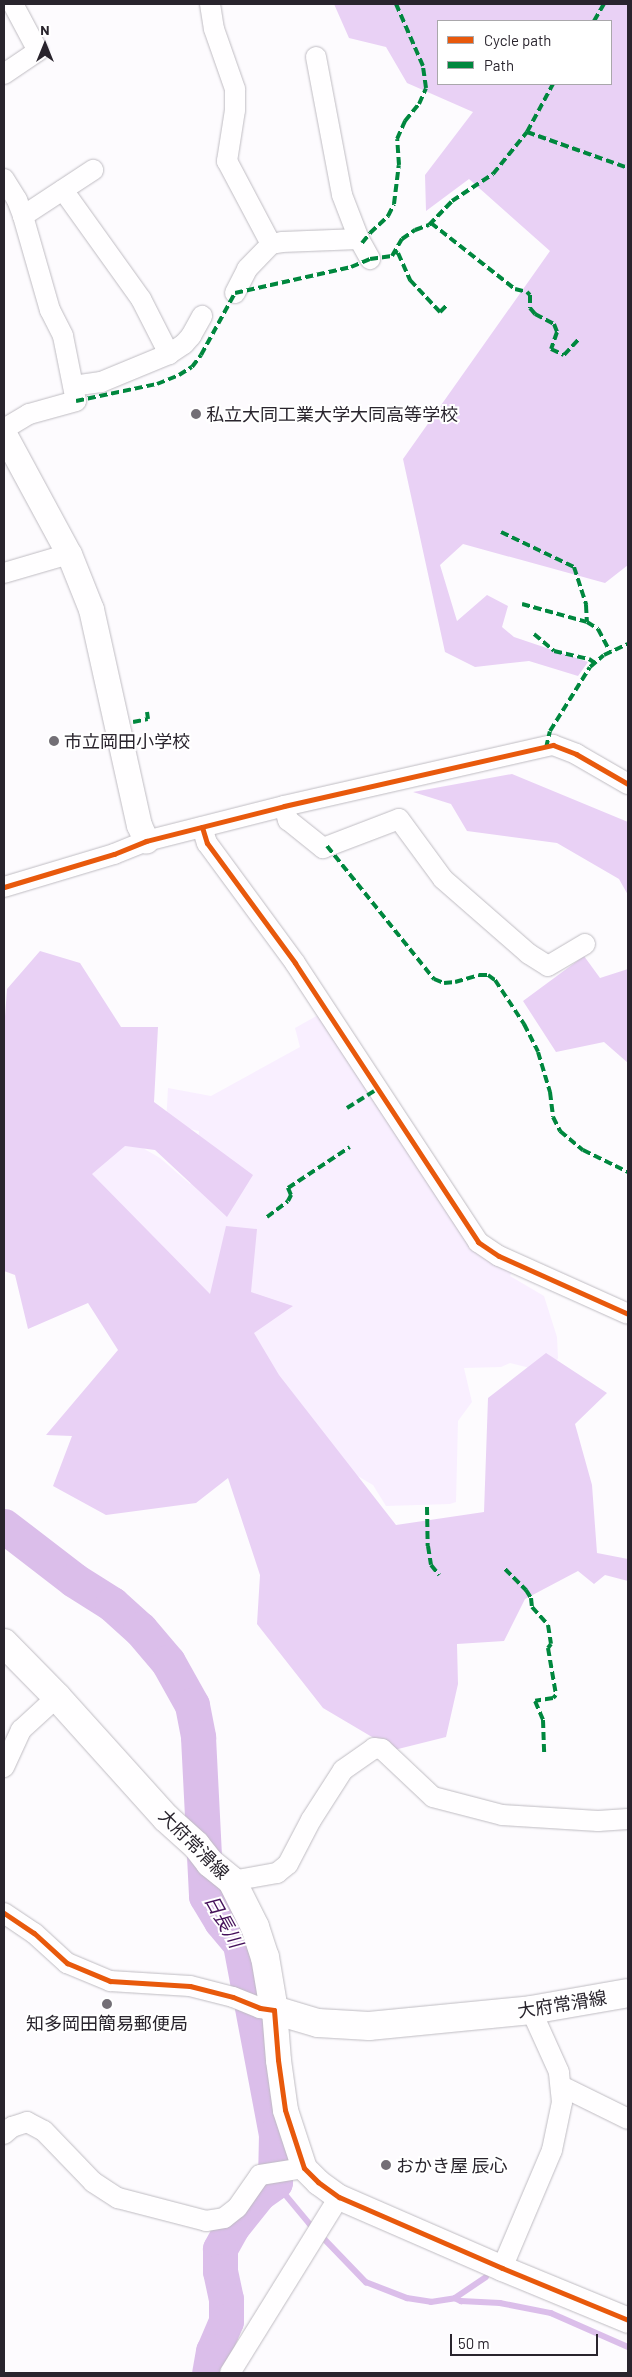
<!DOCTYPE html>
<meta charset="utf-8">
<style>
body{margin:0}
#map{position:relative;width:632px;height:2377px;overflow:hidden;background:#fdfbfe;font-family:Barlow,"Noto Sans JP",sans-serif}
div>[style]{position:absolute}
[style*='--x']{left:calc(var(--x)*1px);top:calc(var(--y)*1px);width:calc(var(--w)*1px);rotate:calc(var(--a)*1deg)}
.green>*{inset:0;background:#f9efff}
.forest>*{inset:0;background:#e9d1f5}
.stream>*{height:5.5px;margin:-2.75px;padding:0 2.75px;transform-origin:2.75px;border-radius:2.75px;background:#dbbeea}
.river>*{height:35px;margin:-17.5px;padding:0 17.5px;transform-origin:17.5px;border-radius:17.5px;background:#dbbeea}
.roads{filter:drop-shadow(0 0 1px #bfbcc2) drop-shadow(0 0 1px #bfbcc2)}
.minor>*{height:20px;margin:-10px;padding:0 10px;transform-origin:10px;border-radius:10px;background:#fffeff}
.tertiary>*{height:25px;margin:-12.5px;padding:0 12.5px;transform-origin:12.5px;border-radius:12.5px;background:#fffeff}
.secondary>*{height:28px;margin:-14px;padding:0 14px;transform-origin:14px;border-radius:14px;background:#fffeff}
.quiet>*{height:4px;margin-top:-2px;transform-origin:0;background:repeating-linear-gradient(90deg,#00873e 0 8px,transparent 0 12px)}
.cycleway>*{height:5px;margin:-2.5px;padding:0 2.5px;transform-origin:2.5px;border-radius:2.5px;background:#e8590c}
.dots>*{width:14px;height:14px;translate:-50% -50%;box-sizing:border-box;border:2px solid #fff;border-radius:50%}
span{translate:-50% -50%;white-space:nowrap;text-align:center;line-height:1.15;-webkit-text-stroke:4px #fff;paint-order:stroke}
.poi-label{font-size:18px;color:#29242d}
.left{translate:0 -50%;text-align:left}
.street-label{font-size:18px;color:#29242d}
.water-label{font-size:19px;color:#45115a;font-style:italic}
.frame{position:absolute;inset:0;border:5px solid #29242d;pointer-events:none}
.legend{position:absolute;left:437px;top:20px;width:175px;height:65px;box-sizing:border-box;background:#fff;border:1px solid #a9a7ab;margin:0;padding:6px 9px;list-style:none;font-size:15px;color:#29242d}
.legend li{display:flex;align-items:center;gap:10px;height:25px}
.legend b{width:25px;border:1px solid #a9a7ab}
.north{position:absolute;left:20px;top:20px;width:50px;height:50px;-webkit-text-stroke:4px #fff;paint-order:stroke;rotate:0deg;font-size:14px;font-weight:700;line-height:20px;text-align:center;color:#29242d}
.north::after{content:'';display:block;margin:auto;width:18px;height:22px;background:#29242d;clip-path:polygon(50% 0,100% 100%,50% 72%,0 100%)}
.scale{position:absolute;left:450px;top:2334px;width:148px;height:22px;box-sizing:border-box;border:2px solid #29242d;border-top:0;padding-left:6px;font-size:15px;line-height:18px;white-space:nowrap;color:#29242d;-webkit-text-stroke:4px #fff;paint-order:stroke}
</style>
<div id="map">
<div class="green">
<i style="clip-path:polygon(320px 1014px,465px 1239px,512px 1271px,510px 1276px,544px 1296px,557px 1337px,558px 1358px,553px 1369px,538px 1370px,510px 1363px,501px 1367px,464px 1368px,472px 1402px,458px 1421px,456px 1502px,450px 1504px,386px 1506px,373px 1485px,344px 1468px,86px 1182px,109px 1145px,141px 1147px,160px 1158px,190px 1184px,215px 1156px,198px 1145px,199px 1131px,166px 1124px,168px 1088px,211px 1096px,300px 1047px,295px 1028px)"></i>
</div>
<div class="forest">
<i style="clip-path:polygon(evenodd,334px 4px,628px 4px,628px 565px,605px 583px,463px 544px,440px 565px,457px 621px,487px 595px,508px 606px,502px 627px,514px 637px,588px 662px,578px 676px,529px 661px,475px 667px,445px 652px,403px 459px,550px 251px,469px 179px,426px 211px,425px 175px,473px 112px,407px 83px,386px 47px,349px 38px,334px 4px,438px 21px,611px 21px,611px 84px,438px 84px,438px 21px)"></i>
<i style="clip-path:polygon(512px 774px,628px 822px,628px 895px,619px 879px,557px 843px,467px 831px,451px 804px,413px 792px)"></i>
<i style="clip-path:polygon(40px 951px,80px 963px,121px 1027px,158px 1027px,154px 1102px,253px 1175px,227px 1217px,155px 1150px,125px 1146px,92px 1174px,210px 1294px,226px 1226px,257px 1229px,251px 1292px,293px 1306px,254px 1333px,279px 1375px,396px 1525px,484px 1512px,488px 1398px,546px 1353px,607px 1393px,575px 1424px,592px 1485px,597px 1553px,628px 1559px,628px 1581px,605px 1575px,594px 1584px,578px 1571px,525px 1599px,504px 1641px,457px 1644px,458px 1684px,446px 1737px,394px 1750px,323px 1708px,257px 1624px,260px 1575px,228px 1478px,196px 1503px,106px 1515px,53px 1486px,72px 1436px,46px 1435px,118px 1350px,88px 1303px,28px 1329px,15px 1275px,4px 1271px,4px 1030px,7px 989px)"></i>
<i style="clip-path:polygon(584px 956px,600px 978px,628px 969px,628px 1063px,604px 1042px,556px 1052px,523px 1001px)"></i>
</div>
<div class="stream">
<i style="--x:275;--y:2182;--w:55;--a:50.2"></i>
<i style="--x:310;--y:2224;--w:81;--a:46"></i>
<i style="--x:366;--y:2282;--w:44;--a:21.3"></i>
<i style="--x:407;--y:2298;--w:24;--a:9"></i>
<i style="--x:431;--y:2302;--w:24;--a:-9"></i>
<i style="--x:455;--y:2298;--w:37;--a:-34"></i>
<i style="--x:455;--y:2298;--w:7;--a:27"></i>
<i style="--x:461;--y:2301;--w:39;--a:3"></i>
<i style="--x:500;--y:2303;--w:52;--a:11.1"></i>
<i style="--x:551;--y:2313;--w:84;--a:23.8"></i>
</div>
<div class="river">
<i style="--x:4;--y:1526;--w:88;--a:37.6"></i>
<i style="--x:74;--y:1580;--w:45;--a:32.3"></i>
<i style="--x:112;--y:1604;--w:38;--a:42"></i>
<i style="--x:140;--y:1629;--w:43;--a:49.7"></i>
<i style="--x:168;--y:1662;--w:49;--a:60.8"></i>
<i style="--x:192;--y:1705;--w:33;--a:79"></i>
<i style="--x:198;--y:1737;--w:159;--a:87.1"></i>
<i style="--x:206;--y:1896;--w:29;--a:59"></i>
<i style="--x:221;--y:1921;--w:30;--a:50"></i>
<i style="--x:240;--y:1944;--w:193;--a:79.3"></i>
<i style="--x:276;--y:2134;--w:48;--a:91.2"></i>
<i style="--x:275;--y:2182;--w:19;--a:145"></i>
<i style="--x:259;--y:2193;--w:43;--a:128.5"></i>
<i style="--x:232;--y:2227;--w:25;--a:119"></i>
<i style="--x:220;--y:2249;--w:22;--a:90"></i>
<i style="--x:220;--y:2271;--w:29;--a:78"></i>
<i style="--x:226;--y:2299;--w:22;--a:90"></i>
<i style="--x:226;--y:2321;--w:33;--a:113"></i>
<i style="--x:213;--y:2351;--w:22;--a:100"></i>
</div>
<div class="roads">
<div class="minor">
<i style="--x:210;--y:4;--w:25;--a:81"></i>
<i style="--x:214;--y:29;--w:64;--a:70.7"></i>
<i style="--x:235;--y:89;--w:21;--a:90"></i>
<i style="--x:235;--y:110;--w:52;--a:98.9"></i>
<i style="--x:227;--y:161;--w:94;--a:62.1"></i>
<i style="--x:316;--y:57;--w:140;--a:79.3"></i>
<i style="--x:342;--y:195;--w:47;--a:68.9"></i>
<i style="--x:4;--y:74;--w:41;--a:-34.1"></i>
<i style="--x:38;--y:51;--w:53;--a:-118"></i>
<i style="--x:4;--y:179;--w:25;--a:58"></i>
<i style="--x:17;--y:200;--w:17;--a:69"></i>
<i style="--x:23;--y:216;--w:98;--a:74"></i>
<i style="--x:50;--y:310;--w:29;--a:63"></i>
<i style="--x:63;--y:336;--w:66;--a:78.7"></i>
<i style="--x:76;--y:401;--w:49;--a:164.5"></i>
<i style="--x:29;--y:414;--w:29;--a:149"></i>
<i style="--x:63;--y:190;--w:134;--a:54.4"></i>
<i style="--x:141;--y:299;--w:62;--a:63"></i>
<i style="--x:169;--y:354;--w:74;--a:157.6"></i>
<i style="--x:101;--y:382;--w:28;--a:172"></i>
<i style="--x:23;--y:216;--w:84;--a:-33.3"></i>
<i style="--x:235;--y:293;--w:27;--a:-63"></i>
<i style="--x:247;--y:269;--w:35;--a:-46"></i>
<i style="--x:271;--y:244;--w:11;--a:-10"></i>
<i style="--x:282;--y:242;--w:77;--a:-2.2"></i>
<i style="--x:359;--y:239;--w:23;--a:61"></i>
<i style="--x:169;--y:354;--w:18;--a:-34"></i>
<i style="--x:184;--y:344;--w:11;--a:-49"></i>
<i style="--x:191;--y:336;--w:23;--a:-61"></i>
<i style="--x:4;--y:573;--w:68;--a:-16.3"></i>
<i style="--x:284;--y:806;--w:15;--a:74"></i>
<i style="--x:288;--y:820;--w:45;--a:38.7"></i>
<i style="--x:323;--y:848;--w:81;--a:-20.9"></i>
<i style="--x:399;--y:819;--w:74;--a:53.7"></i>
<i style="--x:443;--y:879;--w:114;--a:41.1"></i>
<i style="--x:529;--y:954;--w:22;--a:32"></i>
<i style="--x:548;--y:966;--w:43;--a:-30.7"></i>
<i style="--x:202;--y:827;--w:17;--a:73"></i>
<i style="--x:207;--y:843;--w:149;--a:53.7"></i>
<i style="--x:295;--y:963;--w:334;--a:56.7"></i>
<i style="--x:478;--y:1242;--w:25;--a:34"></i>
<i style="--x:499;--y:1256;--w:141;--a:24.2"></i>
<i style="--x:4;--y:887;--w:115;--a:-16.7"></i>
<i style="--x:114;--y:854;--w:35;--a:-22"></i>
<i style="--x:146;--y:841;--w:142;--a:-14.2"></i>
<i style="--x:284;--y:806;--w:276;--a:-12.8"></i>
<i style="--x:553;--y:745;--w:25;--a:21"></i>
<i style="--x:576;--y:754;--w:60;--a:30"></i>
<i style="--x:4;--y:1767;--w:41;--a:-65.3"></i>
<i style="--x:21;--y:1730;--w:49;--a:-42.5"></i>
<i style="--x:232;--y:1881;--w:46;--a:-10.1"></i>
<i style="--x:277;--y:1873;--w:14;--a:-39"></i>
<i style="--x:288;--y:1864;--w:50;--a:-62.4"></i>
<i style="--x:311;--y:1820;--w:59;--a:-57.4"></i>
<i style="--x:343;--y:1770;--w:38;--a:-35"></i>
<i style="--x:374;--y:1748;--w:8;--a:7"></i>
<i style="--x:382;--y:1749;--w:70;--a:43.3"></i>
<i style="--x:433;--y:1797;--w:71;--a:14.6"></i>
<i style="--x:502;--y:1815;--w:96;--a:3.6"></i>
<i style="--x:598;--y:1821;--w:30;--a:-4"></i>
<i style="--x:4;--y:1913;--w:36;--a:34"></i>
<i style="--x:34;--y:1933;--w:45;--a:42.3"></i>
<i style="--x:67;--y:1963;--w:47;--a:22.7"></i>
<i style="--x:110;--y:1981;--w:80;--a:3.6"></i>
<i style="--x:190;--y:1986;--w:44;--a:14.3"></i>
<i style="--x:233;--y:1997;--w:29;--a:22"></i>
<i style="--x:260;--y:2008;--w:14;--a:8"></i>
<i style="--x:561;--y:2086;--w:75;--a:26.2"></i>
<i style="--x:4;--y:2134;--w:11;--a:-41"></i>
<i style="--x:12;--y:2127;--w:16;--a:-18"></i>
<i style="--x:27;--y:2122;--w:19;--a:28"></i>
<i style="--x:44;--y:2131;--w:71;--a:46.1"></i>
<i style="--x:93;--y:2182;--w:30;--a:33"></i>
<i style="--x:118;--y:2198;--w:91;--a:14.6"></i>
<i style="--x:206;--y:2221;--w:18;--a:-9"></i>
<i style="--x:224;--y:2218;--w:16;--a:-38"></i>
<i style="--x:237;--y:2208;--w:40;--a:-55.1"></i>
<i style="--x:260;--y:2175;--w:45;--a:-9"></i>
<i style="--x:502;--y:2268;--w:128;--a:-67"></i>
<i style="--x:552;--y:2150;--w:49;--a:-78.2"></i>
<i style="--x:562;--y:2102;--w:30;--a:-96"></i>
<i style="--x:559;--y:2072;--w:68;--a:-114.3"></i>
<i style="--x:230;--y:2373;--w:207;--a:-58.2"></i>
</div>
<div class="tertiary">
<i style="--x:4;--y:434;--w:136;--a:61.6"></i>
<i style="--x:69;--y:554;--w:59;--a:68.2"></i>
<i style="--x:91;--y:609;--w:221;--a:77.5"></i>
<i style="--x:139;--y:825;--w:17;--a:66"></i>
<i style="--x:274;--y:2010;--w:50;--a:85.4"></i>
<i style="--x:278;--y:2060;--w:50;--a:82"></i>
<i style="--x:285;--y:2110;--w:61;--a:71.9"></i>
<i style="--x:304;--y:2168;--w:20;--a:45"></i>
<i style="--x:318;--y:2182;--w:26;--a:36"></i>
<i style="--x:339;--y:2197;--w:178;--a:23.5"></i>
<i style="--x:502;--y:2268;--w:136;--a:22.4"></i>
</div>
<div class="secondary">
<i style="--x:4;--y:1643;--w:76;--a:45.5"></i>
<i style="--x:57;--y:1697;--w:163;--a:48"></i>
<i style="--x:166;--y:1818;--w:40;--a:42"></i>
<i style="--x:196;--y:1845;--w:23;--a:52"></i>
<i style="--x:210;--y:1863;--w:28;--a:39"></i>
<i style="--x:232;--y:1881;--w:51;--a:63.4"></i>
<i style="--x:255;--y:1927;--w:32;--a:72"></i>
<i style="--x:265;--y:1957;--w:54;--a:80.4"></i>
<i style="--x:274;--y:2010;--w:46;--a:16.5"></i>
<i style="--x:318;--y:2023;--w:51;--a:3.4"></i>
<i style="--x:369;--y:2026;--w:163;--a:-5.6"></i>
<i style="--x:531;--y:2010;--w:98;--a:-9.9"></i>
</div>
</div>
<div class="quiet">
<i style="--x:594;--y:21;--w:20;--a:-60"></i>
<i style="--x:527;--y:132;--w:55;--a:-61.6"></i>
<i style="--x:431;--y:223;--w:107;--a:38.2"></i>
<i style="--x:515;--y:289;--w:12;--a:14"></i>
<i style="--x:527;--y:292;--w:4;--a:45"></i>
<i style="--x:530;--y:295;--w:13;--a:90"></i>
<i style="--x:530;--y:308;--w:8;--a:50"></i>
<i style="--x:535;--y:314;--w:21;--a:28"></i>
<i style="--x:554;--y:324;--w:9;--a:69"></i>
<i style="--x:557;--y:332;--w:18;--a:109"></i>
<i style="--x:551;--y:349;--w:14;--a:25"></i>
<i style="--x:564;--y:355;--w:23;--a:-47"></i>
<i style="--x:362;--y:243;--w:13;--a:-51"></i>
<i style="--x:370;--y:233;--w:25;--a:-43"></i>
<i style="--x:388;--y:216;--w:13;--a:-63"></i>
<i style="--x:394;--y:204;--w:39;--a:-83"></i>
<i style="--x:399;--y:165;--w:26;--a:-94"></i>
<i style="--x:397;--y:139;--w:20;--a:-66"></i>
<i style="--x:405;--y:121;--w:22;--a:-51"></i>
<i style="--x:419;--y:104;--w:17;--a:-66"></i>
<i style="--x:426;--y:88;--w:22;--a:-98"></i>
<i style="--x:423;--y:66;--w:68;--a:-113.5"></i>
<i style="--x:395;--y:252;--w:3;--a:18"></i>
<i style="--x:398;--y:253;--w:30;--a:66"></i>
<i style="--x:410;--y:280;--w:44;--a:46.8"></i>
<i style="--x:440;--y:312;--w:10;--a:-45"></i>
<i style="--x:76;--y:401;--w:83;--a:-11.9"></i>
<i style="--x:157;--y:384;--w:24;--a:-22"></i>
<i style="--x:179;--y:375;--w:15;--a:-32"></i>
<i style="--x:192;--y:367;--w:15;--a:-53"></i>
<i style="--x:201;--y:355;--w:71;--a:-61.3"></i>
<i style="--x:235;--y:293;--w:119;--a:-12.6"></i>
<i style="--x:351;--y:267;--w:21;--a:-23"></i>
<i style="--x:370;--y:259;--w:22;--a:-8"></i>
<i style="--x:392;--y:256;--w:20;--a:-60"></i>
<i style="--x:402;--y:239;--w:16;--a:-35"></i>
<i style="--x:415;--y:230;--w:15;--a:-20"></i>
<i style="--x:429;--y:225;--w:33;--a:-46"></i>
<i style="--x:452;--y:201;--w:49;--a:-33.4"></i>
<i style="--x:493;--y:174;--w:54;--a:-51"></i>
<i style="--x:527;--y:132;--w:107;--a:19.6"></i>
<i style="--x:501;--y:532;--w:81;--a:25.6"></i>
<i style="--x:574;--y:567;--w:40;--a:72"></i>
<i style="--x:586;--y:605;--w:17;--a:87"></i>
<i style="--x:522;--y:604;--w:67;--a:15.5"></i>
<i style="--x:587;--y:622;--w:13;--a:32"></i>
<i style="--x:598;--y:629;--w:26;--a:62"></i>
<i style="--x:534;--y:634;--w:26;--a:40"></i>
<i style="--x:554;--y:651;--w:36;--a:13"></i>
<i style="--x:589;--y:659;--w:7;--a:34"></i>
<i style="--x:133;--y:722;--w:15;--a:-11"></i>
<i style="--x:148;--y:719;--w:7;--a:-98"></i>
<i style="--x:546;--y:748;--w:17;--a:-77"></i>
<i style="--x:550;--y:731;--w:75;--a:-58"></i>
<i style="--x:590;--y:667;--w:18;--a:-41"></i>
<i style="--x:604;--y:655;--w:26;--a:-25"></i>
<i style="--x:327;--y:846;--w:171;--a:51.2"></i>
<i style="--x:434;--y:979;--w:11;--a:22"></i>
<i style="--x:444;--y:983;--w:11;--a:-5"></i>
<i style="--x:455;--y:982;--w:25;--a:-16"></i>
<i style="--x:479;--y:975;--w:9;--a:0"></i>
<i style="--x:488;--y:975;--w:9;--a:36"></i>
<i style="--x:495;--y:980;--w:53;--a:56.6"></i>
<i style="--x:524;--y:1024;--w:31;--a:63"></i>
<i style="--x:538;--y:1052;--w:42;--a:73.3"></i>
<i style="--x:550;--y:1092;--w:25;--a:83"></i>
<i style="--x:553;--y:1117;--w:16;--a:63"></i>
<i style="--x:560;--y:1131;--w:30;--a:40"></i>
<i style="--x:583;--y:1150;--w:50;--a:26.1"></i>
<i style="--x:347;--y:1108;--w:36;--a:-32"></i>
<i style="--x:267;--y:1217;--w:26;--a:-37"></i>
<i style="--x:288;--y:1201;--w:7;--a:-63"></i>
<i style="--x:291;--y:1195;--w:8;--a:-113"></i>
<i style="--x:288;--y:1188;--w:74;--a:-33.5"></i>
<i style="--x:427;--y:1507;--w:39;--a:89"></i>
<i style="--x:428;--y:1546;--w:19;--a:81"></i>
<i style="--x:431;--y:1565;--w:13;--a:51"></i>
<i style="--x:505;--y:1569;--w:30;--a:45"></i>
<i style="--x:526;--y:1590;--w:9;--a:58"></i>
<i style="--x:531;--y:1598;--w:9;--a:84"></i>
<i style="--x:532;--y:1607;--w:24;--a:48"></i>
<i style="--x:548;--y:1625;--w:19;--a:81"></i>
<i style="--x:551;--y:1644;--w:5;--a:127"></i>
<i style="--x:548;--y:1648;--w:48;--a:80.3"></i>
<i style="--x:556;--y:1695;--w:4;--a:135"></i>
<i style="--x:553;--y:1698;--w:18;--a:171"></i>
<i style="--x:535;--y:1701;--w:21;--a:67"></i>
<i style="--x:543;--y:1720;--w:36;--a:88"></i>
</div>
<div class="cycleway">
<i style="--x:202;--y:827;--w:17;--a:73"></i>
<i style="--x:207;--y:843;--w:149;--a:53.7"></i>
<i style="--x:295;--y:963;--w:334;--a:56.7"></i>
<i style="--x:478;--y:1242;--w:25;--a:34"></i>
<i style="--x:499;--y:1256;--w:141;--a:24.2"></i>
<i style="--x:4;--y:887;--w:115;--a:-16.7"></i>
<i style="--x:114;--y:854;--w:35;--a:-22"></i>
<i style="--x:146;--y:841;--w:142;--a:-14.2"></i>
<i style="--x:284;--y:806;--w:276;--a:-12.8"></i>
<i style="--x:553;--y:745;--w:25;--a:21"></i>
<i style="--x:576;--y:754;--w:60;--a:30"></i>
<i style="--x:4;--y:1913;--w:36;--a:34"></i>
<i style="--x:34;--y:1933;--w:45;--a:42.3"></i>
<i style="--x:67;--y:1963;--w:47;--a:22.7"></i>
<i style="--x:110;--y:1981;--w:80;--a:3.6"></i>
<i style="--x:190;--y:1986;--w:44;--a:14.3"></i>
<i style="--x:233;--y:1997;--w:29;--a:22"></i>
<i style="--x:260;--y:2008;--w:14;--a:8"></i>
<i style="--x:274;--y:2010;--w:50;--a:85.4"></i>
<i style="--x:278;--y:2060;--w:50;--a:82"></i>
<i style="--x:285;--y:2110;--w:61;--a:71.9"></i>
<i style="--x:304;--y:2168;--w:20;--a:45"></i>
<i style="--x:318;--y:2182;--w:26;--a:36"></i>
<i style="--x:339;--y:2197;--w:178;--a:23.5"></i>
<i style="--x:502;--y:2268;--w:136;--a:22.4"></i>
</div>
<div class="dots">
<i style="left:196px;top:414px;background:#736f76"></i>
<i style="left:54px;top:741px;background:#736f76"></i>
<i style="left:107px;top:2004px;background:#736f76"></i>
<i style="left:386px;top:2165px;background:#736f76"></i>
</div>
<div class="poi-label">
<span class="left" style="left:206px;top:414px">私立大同工業大学大同高等学校</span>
<span class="left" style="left:64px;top:741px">市立岡田小学校</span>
<span style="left:107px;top:2023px">知多岡田簡易郵便局</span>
<span class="left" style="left:396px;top:2165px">おかき屋 辰心</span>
</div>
<div class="street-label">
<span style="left:194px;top:1844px;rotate:45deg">大府常滑線</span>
<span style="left:562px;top:2004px;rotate:-9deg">大府常滑線</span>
</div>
<div class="water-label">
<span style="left:224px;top:1921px;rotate:61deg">日長川</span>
</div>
<div class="frame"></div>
<ul class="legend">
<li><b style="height:6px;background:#e8590c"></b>Cycle path</li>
<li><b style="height:6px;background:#00873e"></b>Path</li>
</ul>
<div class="north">N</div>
<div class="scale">50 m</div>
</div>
